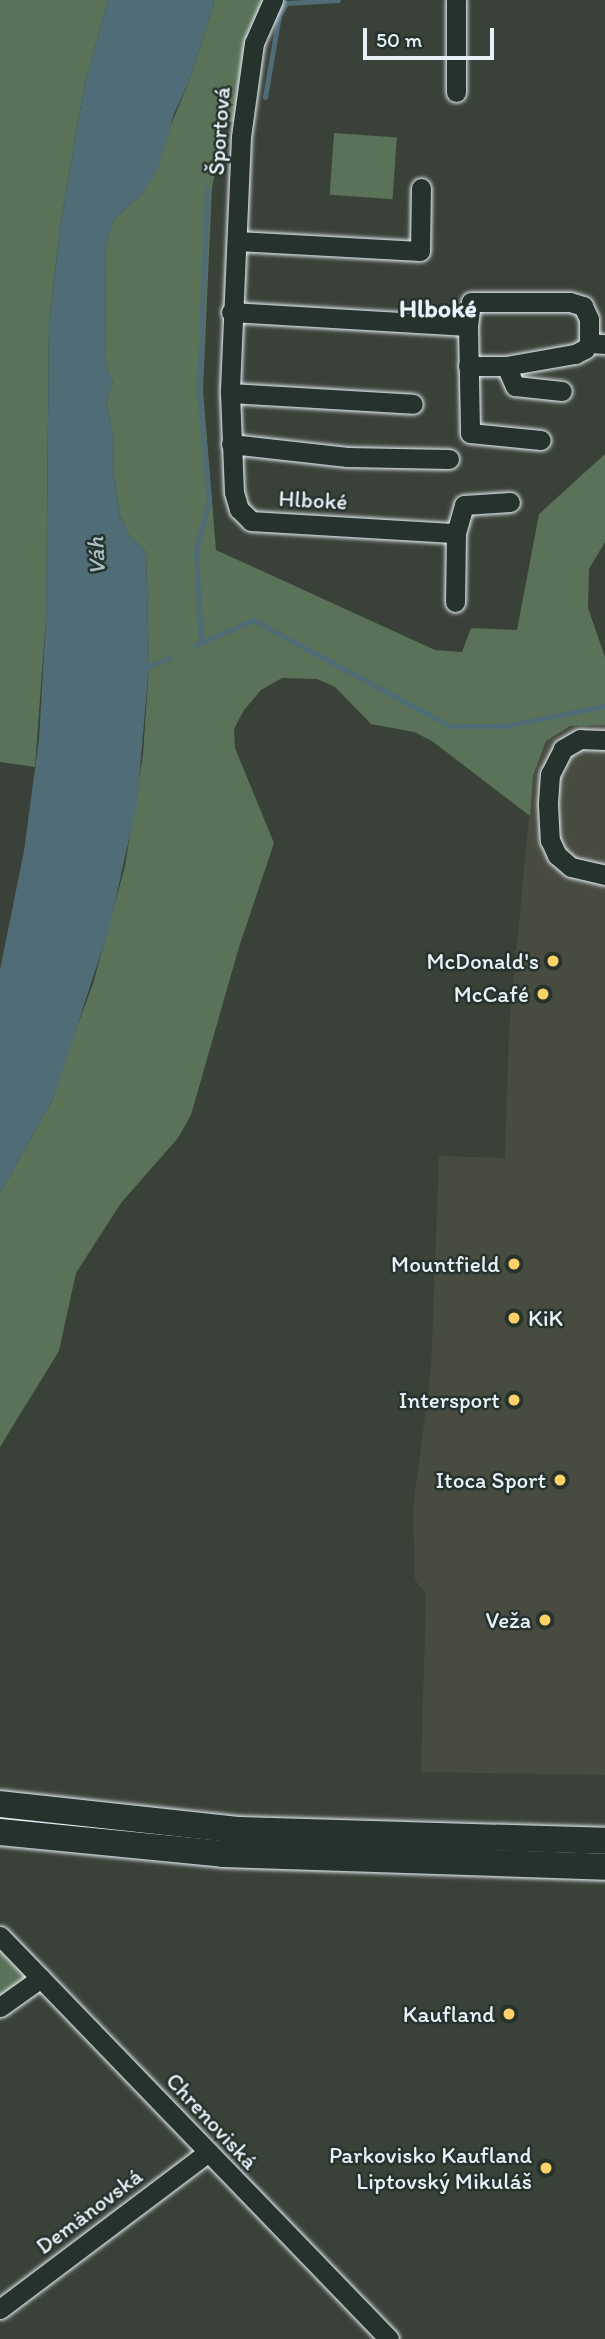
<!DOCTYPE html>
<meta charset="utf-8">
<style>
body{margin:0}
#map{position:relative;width:605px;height:2339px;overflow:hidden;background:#3a4138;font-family:Itim,sans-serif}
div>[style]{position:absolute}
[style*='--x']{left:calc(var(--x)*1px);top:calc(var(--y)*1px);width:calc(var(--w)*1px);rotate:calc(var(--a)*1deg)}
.built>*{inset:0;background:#484b40}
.green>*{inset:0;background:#597258;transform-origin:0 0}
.water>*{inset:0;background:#506c76}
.stream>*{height:5px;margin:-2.5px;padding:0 2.5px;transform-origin:2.5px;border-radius:2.5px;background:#506c76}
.roads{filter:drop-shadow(0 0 2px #e8f1f8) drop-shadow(0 0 2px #e8f1f8)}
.minor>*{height:19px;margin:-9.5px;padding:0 9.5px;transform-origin:9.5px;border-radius:9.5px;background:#26332d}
.secondary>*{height:26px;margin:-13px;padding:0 13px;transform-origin:13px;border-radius:13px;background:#26332d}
.dots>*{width:19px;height:19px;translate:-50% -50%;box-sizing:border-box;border:4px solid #26332d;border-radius:50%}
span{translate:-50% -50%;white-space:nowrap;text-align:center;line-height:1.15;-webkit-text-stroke:5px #26332d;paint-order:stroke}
.street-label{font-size:23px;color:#e8f1f8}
.poi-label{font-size:23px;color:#e8f1f8}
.right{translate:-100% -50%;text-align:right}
.left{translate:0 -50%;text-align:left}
.water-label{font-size:24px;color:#abbcc4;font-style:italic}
.quarter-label{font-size:26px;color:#e8f1f8;font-weight:700}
.scale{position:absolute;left:363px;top:28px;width:131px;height:32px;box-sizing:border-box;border:4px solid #e8f1f8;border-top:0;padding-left:9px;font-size:21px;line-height:24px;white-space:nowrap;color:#e8f1f8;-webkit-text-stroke:5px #26332d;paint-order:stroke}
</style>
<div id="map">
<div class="built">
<i style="clip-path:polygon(605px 725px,605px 1775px,421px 1772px,426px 1594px,415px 1580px,413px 1508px,431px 1370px,439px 1156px,505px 1158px,509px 1029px,533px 776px,546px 741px,570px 726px)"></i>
</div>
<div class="green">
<i style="clip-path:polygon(0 0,108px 0,84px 87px,60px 228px,49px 324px,46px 618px,35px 767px,0 762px)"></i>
<i style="clip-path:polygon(215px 0,280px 0,268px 20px,246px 122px,225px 121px,212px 188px,203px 390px,216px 550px,435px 650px,462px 652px,471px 628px,517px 630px,539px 514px,605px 454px,605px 542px,589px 569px,588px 608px,605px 657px,605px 725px,570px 726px,546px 741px,533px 776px,530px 816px,432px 741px,414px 732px,371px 724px,335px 687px,317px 679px,282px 678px,261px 690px,244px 710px,234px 729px,235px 748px,274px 843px,239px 947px,191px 1115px,178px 1138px,121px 1203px,76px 1273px,59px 1351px,0 1447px,0 1193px,53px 1099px,63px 1063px,93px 984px,125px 866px,143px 754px,149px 666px,146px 552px,129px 535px,120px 516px,113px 470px,114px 439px,106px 401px,113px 382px,105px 363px,106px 244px,115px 218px,143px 193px,189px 81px)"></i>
<i style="left:334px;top:133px;width:63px;height:62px;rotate:4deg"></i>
<i style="clip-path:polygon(0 1944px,25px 1973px,25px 1981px,0 1998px)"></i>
</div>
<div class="water">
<i style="clip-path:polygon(108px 0,215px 0,189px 81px,174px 114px,158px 168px,143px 193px,115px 218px,106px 244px,105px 363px,113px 382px,106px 401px,114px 439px,113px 470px,120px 516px,129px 535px,146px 552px,149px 666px,137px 803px,109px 929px,53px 1099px,0 1193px,0 970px,24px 851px,39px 739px,46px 618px,49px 325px,60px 228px,84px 87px)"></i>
</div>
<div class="stream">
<i style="--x:265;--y:97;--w:83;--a:-80.3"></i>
<i style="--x:279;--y:15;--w:14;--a:-60"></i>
<i style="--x:286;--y:3;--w:52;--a:-3.3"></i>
<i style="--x:201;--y:642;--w:91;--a:-93.1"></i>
<i style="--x:196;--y:551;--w:53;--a:-75.7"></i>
<i style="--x:209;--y:500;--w:109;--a:-95.2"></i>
<i style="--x:199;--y:391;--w:203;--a:-87.7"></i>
<i style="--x:195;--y:645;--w:63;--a:-23.3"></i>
<i style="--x:253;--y:620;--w:224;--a:28.3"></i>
<i style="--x:450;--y:726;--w:54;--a:0"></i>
<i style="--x:504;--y:726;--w:103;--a:-11.2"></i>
<i style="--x:145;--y:671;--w:6;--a:-51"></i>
<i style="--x:149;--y:666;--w:22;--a:-21"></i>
</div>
<div class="roads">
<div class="minor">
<i style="--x:273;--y:0;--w:47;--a:113.8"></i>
<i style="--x:254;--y:43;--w:95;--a:97.9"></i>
<i style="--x:241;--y:137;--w:256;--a:92.5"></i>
<i style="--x:230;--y:393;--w:99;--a:87.7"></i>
<i style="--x:234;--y:492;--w:18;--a:74"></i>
<i style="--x:239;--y:509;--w:17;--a:45"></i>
<i style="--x:251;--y:521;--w:205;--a:3.4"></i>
<i style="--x:456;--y:533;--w:69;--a:90.8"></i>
<i style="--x:456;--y:92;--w:92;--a:-90"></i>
<i style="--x:237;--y:241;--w:183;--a:3.1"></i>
<i style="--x:420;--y:251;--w:63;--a:-89.1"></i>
<i style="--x:231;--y:312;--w:237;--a:3.4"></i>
<i style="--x:468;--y:326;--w:24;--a:-83"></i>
<i style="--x:471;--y:302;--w:99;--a:0"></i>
<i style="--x:570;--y:302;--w:14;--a:17"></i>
<i style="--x:583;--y:306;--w:14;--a:65"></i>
<i style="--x:589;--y:319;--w:24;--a:90"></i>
<i style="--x:589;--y:343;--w:16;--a:4"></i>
<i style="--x:468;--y:326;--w:107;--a:88.9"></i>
<i style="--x:470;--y:433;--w:71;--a:5.6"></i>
<i style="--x:468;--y:366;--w:38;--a:0"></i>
<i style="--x:506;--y:366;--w:70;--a:-9.9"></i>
<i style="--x:575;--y:354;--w:11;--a:-27"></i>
<i style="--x:585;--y:349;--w:7;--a:-56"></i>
<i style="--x:506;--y:366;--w:22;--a:66"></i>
<i style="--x:515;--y:386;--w:47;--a:6.1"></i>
<i style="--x:230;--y:393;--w:183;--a:3.4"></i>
<i style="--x:231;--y:444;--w:117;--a:6.4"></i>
<i style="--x:347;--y:457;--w:102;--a:1.1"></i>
<i style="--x:456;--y:533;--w:29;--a:-74"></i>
<i style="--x:464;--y:505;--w:46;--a:-3.7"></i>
<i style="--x:605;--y:740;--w:25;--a:-178"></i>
<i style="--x:580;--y:739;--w:20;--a:150"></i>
<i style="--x:563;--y:749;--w:28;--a:117"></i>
<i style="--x:550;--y:774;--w:31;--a:94"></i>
<i style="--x:548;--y:805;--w:35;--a:87"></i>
<i style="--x:550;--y:840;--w:17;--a:65"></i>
<i style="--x:557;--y:855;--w:18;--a:41"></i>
<i style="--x:571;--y:867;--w:35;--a:13"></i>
<i style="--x:0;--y:1936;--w:560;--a:46.01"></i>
<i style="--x:0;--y:2007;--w:50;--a:-35.3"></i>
<i style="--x:0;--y:2309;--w:261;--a:-37"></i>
</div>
<div class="secondary">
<i style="--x:0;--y:1804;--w:240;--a:6.2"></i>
<i style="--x:239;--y:1830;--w:366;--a:1.7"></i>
<i style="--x:0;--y:1832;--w:224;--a:5.6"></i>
<i style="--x:223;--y:1854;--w:382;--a:1.9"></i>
</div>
</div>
<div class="dots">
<i style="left:553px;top:961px;background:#ffd166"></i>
<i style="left:543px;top:994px;background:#ffd166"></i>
<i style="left:514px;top:1264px;background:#ffd166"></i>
<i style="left:514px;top:1318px;background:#ffd166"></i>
<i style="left:514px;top:1400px;background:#ffd166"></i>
<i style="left:560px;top:1480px;background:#ffd166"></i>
<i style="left:545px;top:1620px;background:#ffd166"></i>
<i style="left:509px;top:2014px;background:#ffd166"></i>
<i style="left:546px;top:2168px;background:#ffd166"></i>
</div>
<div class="street-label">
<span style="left:219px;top:131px;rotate:-86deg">Športová</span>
<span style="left:313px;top:500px;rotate:3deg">Hlboké</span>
<span style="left:212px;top:2121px;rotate:47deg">Chrenoviská</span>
<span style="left:89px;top:2211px;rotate:-37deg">Demänovská</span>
</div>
<div class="poi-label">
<span class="right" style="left:539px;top:961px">McDonald's</span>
<span class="right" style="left:529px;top:994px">McCafé</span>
<span class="right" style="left:500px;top:1264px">Mountfield</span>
<span class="left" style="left:528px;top:1318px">KiK</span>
<span class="right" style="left:500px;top:1400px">Intersport</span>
<span class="right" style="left:546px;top:1480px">Itoca Sport</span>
<span class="right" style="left:531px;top:1620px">Veža</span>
<span class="right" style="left:495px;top:2014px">Kaufland</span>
<span class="right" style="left:532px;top:2168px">Parkovisko Kaufland<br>Liptovský Mikuláš</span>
</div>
<div class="water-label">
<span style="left:96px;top:556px;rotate:-93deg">Váh</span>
</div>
<div class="quarter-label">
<span style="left:438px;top:309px">Hlboké</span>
</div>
<div class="scale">50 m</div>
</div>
